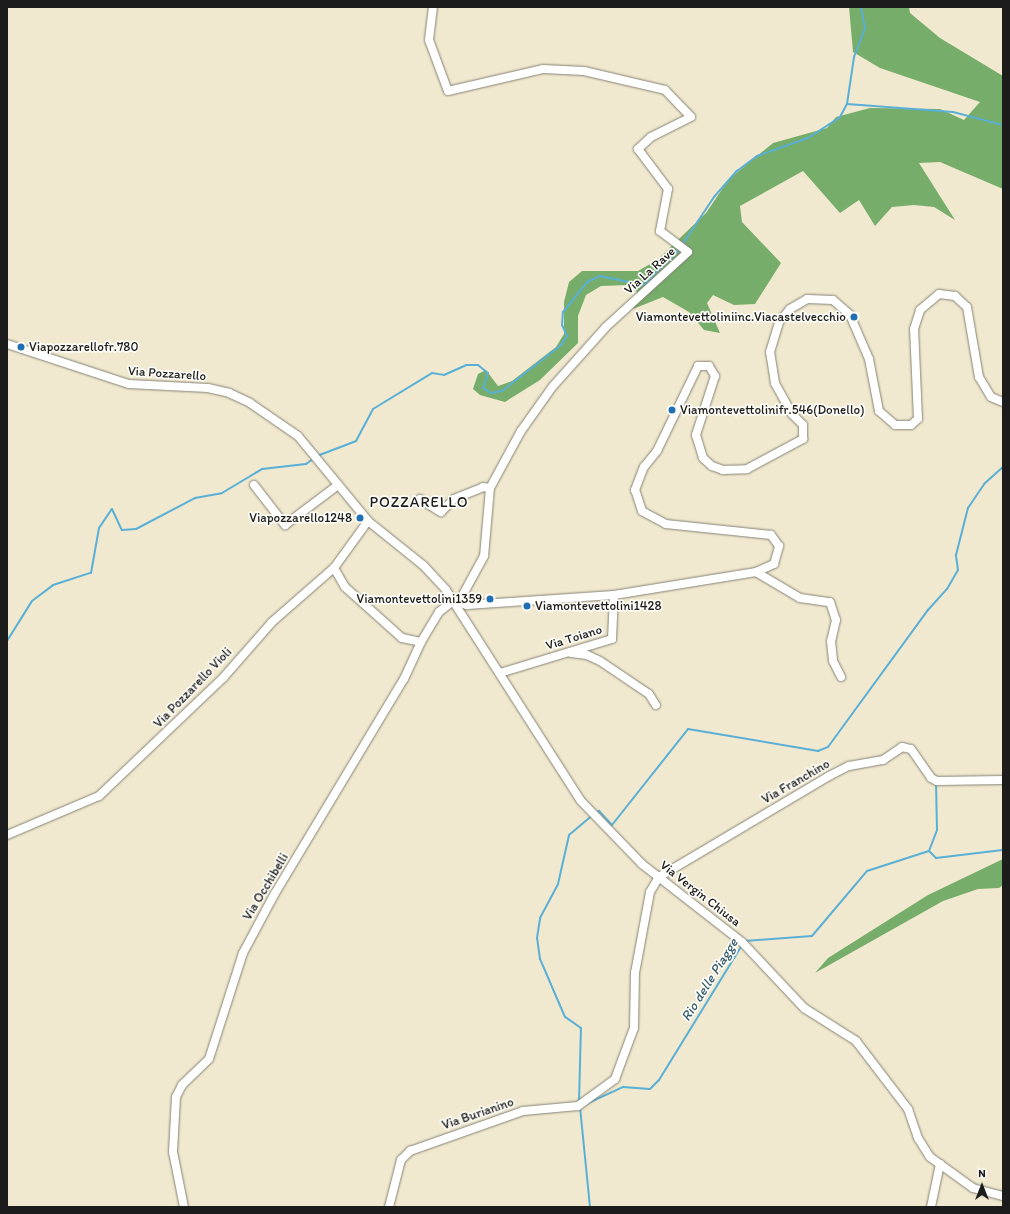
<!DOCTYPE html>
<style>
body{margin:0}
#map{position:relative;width:1010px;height:1214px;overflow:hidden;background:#f0e9cf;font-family:Itim,sans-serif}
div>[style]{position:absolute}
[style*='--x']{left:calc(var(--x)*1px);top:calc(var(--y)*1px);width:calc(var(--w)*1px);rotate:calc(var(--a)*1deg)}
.forest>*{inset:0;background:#76ad6a}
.stream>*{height:2px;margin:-1px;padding:0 1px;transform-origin:1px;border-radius:1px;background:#59afd6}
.roads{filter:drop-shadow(0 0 1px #868276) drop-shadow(0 0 1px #868276)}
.minor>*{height:8px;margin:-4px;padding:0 4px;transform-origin:4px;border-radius:4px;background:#fff}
.dots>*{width:11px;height:11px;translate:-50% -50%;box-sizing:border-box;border:2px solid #fdfcf7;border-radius:50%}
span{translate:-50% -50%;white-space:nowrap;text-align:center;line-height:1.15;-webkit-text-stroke:3.5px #fdfcf7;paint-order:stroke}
.street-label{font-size:13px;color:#1c1c1c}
.poi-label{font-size:13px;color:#1c1c1c}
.right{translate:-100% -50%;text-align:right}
.left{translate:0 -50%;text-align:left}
.water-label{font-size:14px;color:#375e70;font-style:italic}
.quarter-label{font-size:15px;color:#1c1c1c;letter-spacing:1px}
.frame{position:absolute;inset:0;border:8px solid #1c1c1c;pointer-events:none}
.north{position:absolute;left:962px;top:1166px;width:40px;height:40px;-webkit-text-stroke:3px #fdfcf7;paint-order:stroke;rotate:0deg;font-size:11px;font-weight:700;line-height:16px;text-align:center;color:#1c1c1c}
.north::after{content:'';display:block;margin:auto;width:14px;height:18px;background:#1c1c1c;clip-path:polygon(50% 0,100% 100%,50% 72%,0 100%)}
</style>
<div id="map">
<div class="forest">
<i style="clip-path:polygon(849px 7px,909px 7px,910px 13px,940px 38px,1003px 76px,1003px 189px,940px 162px,919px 163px,955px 220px,934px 207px,914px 205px,892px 207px,875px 226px,859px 200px,840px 213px,803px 171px,740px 206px,742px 222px,781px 263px,755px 304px,734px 305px,713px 295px,707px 303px,720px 333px,704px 330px,689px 312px,663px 297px,633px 309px,637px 292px,628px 285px,601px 286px,586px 295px,578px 316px,578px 343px,540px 380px,505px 402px,480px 395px,473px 389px,478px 374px,486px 370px,498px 386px,512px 381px,556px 347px,564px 334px,564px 302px,569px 282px,582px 271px,638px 271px,657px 260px,706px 213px,729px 179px,773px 143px,827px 128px,836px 117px,870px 108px,940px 109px,964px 120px,980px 102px,880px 68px,853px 52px)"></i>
<i style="clip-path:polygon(1003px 859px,1003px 885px,999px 888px,978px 889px,943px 901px,815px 973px,828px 958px,928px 895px)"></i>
</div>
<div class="stream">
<i style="--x:847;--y:104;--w:106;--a:4.3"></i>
<i style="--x:953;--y:112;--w:52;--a:14.6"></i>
<i style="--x:682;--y:245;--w:58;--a:-56.3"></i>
<i style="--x:714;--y:197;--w:35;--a:-49"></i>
<i style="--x:737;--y:171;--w:25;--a:-37"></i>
<i style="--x:757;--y:156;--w:54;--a:-19.4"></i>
<i style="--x:808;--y:138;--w:38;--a:-33"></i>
<i style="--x:840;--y:117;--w:15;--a:-62"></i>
<i style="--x:847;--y:104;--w:48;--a:-81.5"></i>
<i style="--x:854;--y:57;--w:31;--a:-69"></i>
<i style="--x:865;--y:28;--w:21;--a:-101"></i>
<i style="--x:317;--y:456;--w:42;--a:-21"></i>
<i style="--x:356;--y:441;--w:36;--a:-62"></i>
<i style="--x:373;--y:409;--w:69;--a:-31.4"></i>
<i style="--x:432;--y:373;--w:12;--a:9"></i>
<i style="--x:444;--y:375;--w:24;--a:-24"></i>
<i style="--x:466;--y:365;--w:12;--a:0"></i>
<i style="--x:478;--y:365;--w:13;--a:39"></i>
<i style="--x:488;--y:373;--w:16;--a:108"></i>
<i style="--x:483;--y:388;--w:9;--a:32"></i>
<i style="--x:491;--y:393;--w:11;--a:-10"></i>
<i style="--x:502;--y:391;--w:75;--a:-37.9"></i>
<i style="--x:561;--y:345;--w:11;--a:-56"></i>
<i style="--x:567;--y:336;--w:12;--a:-114"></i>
<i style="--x:562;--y:325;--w:13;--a:-86"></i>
<i style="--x:563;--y:312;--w:38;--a:-51"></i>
<i style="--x:587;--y:282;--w:14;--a:-25"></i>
<i style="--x:600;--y:276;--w:44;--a:11.8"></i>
<i style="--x:643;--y:285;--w:52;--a:-44.2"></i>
<i style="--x:7;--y:641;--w:47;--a:-58"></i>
<i style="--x:32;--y:601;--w:26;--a:-37"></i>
<i style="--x:53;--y:585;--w:40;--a:-18"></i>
<i style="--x:91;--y:573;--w:46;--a:-79.9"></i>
<i style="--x:99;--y:528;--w:23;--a:-56"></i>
<i style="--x:112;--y:509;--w:23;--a:65"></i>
<i style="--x:122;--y:530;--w:14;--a:-4"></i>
<i style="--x:136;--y:529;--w:67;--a:-27.7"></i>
<i style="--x:195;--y:498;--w:27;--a:-10"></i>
<i style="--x:222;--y:493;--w:47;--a:-31"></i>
<i style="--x:262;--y:469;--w:44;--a:-6.5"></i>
<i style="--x:306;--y:464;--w:9;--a:-36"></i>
<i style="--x:596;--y:813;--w:4;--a:-34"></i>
<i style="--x:599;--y:811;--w:19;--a:47"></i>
<i style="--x:612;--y:825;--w:122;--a:-51.6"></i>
<i style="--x:688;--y:729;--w:132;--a:9.6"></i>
<i style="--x:818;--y:751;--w:11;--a:-22"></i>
<i style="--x:828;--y:747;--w:170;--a:-53.9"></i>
<i style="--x:928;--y:610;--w:28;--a:-48"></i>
<i style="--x:947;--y:589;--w:22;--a:-60"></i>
<i style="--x:958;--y:570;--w:15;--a:-98"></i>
<i style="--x:956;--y:555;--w:49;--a:-75.7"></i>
<i style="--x:968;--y:508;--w:29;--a:-56"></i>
<i style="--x:984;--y:484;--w:25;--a:-42"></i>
<i style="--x:929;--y:851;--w:10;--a:45"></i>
<i style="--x:936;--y:858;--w:67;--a:-6.8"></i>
<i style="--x:929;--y:851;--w:22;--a:-69"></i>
<i style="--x:937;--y:830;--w:46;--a:-91.2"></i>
<i style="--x:745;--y:941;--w:67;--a:-4.3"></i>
<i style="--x:812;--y:936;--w:85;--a:-49.8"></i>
<i style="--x:867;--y:871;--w:65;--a:-17.9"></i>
<i style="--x:579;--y:1102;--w:74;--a:-88.5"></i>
<i style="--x:581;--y:1028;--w:19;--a:-145"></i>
<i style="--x:565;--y:1017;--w:63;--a:-113.3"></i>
<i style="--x:540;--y:959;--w:21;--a:-98"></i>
<i style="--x:537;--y:938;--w:20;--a:-81"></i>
<i style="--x:540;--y:918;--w:38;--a:-62"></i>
<i style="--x:558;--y:884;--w:50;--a:-77.3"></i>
<i style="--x:569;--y:835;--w:31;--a:-40"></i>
<i style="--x:586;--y:1104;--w:41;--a:-24.7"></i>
<i style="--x:623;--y:1087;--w:27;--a:4"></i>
<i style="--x:650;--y:1089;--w:13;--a:-45"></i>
<i style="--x:659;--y:1080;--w:158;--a:-58.4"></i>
<i style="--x:580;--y:1107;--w:100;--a:84.3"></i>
</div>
<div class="roads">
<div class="minor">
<i style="--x:433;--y:7;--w:33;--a:97"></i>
<i style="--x:429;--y:40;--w:54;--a:69.6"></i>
<i style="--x:448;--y:91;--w:98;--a:-13"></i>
<i style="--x:543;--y:69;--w:41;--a:2.8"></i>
<i style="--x:584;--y:71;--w:83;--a:13.2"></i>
<i style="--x:665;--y:90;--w:37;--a:46"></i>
<i style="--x:691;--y:117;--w:45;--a:153.4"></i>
<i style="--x:651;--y:137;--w:18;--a:137"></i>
<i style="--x:638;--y:149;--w:50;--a:53.1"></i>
<i style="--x:668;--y:189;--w:43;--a:100.8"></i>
<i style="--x:660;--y:231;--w:35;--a:37"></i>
<i style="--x:688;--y:252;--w:111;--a:137.6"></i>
<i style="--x:606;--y:327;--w:79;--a:131.9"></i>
<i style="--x:553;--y:386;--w:55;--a:125.4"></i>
<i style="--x:521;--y:431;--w:65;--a:118.5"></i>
<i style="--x:490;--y:488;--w:68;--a:95"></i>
<i style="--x:484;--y:556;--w:52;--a:118.5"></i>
<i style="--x:7;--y:344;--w:128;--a:18.2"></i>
<i style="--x:129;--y:384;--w:79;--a:2.9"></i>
<i style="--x:208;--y:388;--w:22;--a:13"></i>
<i style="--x:229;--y:393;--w:23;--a:25"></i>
<i style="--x:250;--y:403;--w:58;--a:34.5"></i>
<i style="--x:298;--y:436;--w:110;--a:50.5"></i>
<i style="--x:368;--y:521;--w:70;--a:38.7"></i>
<i style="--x:423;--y:565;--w:34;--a:47"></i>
<i style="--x:446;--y:590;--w:250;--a:57.4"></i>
<i style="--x:581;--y:801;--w:88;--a:45.9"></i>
<i style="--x:642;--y:864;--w:127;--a:38"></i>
<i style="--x:742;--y:942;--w:91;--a:46.8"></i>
<i style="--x:804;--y:1008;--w:62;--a:32.4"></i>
<i style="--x:856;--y:1041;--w:86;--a:52.6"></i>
<i style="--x:908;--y:1109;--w:31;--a:71"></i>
<i style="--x:918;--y:1138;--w:22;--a:58"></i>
<i style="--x:930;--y:1157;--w:53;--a:35.8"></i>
<i style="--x:973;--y:1188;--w:31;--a:15"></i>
<i style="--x:254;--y:485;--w:51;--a:52.2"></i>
<i style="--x:285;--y:525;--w:66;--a:-37"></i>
<i style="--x:420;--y:499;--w:25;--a:32"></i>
<i style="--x:441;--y:512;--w:18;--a:-45"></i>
<i style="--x:454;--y:499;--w:31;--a:-22"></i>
<i style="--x:483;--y:487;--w:7;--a:8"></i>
<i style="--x:334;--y:568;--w:22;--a:60"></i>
<i style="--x:345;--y:587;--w:76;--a:41.8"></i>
<i style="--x:402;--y:638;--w:19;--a:12"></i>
<i style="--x:756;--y:572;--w:51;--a:30.6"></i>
<i style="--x:800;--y:598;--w:30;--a:8"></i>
<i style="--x:830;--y:602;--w:19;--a:72"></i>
<i style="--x:836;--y:620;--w:22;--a:103"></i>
<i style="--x:831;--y:641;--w:20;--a:84"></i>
<i style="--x:833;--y:661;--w:18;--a:63"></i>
<i style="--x:453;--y:601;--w:15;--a:16"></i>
<i style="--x:467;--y:605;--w:147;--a:-3.9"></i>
<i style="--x:614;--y:595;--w:144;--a:-9.2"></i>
<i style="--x:756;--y:572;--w:20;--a:-24"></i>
<i style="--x:774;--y:564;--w:19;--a:-74"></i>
<i style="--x:779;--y:546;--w:14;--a:-126"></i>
<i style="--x:771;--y:535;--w:106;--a:-174"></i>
<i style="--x:666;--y:524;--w:27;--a:-152"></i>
<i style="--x:642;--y:511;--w:22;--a:-108"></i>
<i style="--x:635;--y:490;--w:25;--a:-69"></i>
<i style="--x:644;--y:467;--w:21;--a:-51"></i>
<i style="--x:657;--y:451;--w:94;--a:-64.2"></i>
<i style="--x:698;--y:366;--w:11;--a:0"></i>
<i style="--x:709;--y:366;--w:12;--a:59"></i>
<i style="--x:715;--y:376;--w:62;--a:107.9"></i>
<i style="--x:696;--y:435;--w:24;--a:73"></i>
<i style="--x:703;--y:458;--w:12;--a:42"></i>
<i style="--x:712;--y:466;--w:12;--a:20"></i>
<i style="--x:723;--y:470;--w:24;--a:-2"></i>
<i style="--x:747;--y:469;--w:64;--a:-28.2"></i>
<i style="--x:803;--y:439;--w:14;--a:-90"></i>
<i style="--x:803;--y:425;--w:16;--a:-135"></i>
<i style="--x:792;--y:414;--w:35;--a:-119"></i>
<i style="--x:775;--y:383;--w:31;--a:-99"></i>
<i style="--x:770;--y:352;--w:31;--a:-73"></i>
<i style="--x:779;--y:322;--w:17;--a:-50"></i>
<i style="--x:790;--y:309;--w:20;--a:-30"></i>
<i style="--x:807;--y:299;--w:26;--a:2"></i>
<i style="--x:833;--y:300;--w:23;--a:41"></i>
<i style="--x:850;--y:315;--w:48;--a:66.6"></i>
<i style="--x:869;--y:359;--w:53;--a:79.1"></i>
<i style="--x:879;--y:411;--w:21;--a:41"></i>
<i style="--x:895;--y:425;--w:16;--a:0"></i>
<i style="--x:911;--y:425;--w:9;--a:-41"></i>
<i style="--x:918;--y:419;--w:90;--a:-92.5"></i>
<i style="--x:914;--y:329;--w:20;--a:-72"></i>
<i style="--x:920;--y:310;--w:25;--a:-40"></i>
<i style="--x:939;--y:294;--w:16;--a:7"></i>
<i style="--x:955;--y:296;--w:16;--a:43"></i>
<i style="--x:967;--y:307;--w:71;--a:80.3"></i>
<i style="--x:979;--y:377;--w:23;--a:59"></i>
<i style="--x:991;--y:397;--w:13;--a:23"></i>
<i style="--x:571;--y:653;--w:16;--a:7"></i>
<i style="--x:587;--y:655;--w:14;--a:25"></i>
<i style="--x:600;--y:661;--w:59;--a:34"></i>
<i style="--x:649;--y:694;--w:13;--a:58"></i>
<i style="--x:500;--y:673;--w:117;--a:-16.9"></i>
<i style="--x:612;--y:639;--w:44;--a:-87.4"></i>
<i style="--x:7;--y:835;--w:100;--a:-23"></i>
<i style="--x:99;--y:796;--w:171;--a:-43.6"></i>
<i style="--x:223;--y:678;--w:74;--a:-48.8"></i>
<i style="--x:272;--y:622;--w:82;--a:-41.1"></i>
<i style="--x:334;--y:568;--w:58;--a:-54.1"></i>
<i style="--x:184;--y:1207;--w:56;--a:-101.3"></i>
<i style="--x:173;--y:1152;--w:55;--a:-86.9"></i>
<i style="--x:176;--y:1097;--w:13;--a:-63"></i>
<i style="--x:182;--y:1085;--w:37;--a:-44"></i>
<i style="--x:209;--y:1059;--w:111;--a:-72.2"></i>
<i style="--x:243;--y:953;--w:66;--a:-61.9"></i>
<i style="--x:274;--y:895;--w:252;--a:-59"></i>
<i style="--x:404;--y:679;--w:41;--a:-65.3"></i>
<i style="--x:421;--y:642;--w:35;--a:-59"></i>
<i style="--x:439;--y:612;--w:18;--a:-38"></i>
<i style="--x:389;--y:1207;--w:49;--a:-75.7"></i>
<i style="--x:401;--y:1160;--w:13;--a:-45"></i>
<i style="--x:410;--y:1151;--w:120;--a:-19.5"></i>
<i style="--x:523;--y:1111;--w:55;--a:-5.2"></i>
<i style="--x:578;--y:1106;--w:46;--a:-36.1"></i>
<i style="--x:615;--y:1079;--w:54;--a:-69.6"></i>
<i style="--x:634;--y:1028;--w:55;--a:-89"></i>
<i style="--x:635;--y:973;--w:82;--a:-79.5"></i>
<i style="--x:650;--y:892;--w:17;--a:-59"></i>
<i style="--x:659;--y:877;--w:198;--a:-30.7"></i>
<i style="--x:829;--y:776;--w:22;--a:-27"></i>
<i style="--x:849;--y:766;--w:35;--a:-10"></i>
<i style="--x:883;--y:760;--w:23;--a:-34"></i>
<i style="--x:902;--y:747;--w:9;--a:13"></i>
<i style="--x:911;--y:749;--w:35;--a:55"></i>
<i style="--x:931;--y:778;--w:7;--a:27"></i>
<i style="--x:937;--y:781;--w:66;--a:-0.9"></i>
<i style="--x:931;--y:1207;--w:44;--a:-78.2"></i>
</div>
</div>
<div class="dots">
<i style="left:854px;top:317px;background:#1f6fb2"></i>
<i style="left:21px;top:347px;background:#1f6fb2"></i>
<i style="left:672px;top:410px;background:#1f6fb2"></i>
<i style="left:360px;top:518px;background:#1f6fb2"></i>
<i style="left:490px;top:599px;background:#1f6fb2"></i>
<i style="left:527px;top:606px;background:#1f6fb2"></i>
</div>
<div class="street-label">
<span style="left:650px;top:271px;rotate:-42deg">Via La Rave</span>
<span style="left:167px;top:374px;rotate:4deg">Via Pozzarello</span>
<span style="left:574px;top:638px;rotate:-17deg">Via Toiano</span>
<span style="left:193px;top:688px;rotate:-46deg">Via Pozzarello Violi</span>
<span style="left:796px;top:782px;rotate:-30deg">Via Franchino</span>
<span style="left:266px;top:887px;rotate:-59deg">Via Occhibelli</span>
<span style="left:700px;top:894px;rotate:38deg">Via Vergin Chiusa</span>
<span style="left:478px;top:1114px;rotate:-19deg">Via Burianino</span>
</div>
<div class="poi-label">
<span class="right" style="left:846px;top:317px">Viamontevettoliniinc.Viacastelvecchio</span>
<span class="left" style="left:29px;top:347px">Viapozzarellofr.780</span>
<span class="left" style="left:680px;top:410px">Viamontevettolinifr.546(Donello)</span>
<span class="right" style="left:352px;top:518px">Viapozzarello1248</span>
<span class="right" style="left:482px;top:599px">Viamontevettolini1359</span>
<span class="left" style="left:535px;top:606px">Viamontevettolini1428</span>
</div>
<div class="water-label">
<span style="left:710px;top:980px;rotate:-58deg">Rio delle Piagge</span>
</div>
<div class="quarter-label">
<span style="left:419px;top:503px">POZZARELLO</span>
</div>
<div class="frame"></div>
<div class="north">N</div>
</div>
